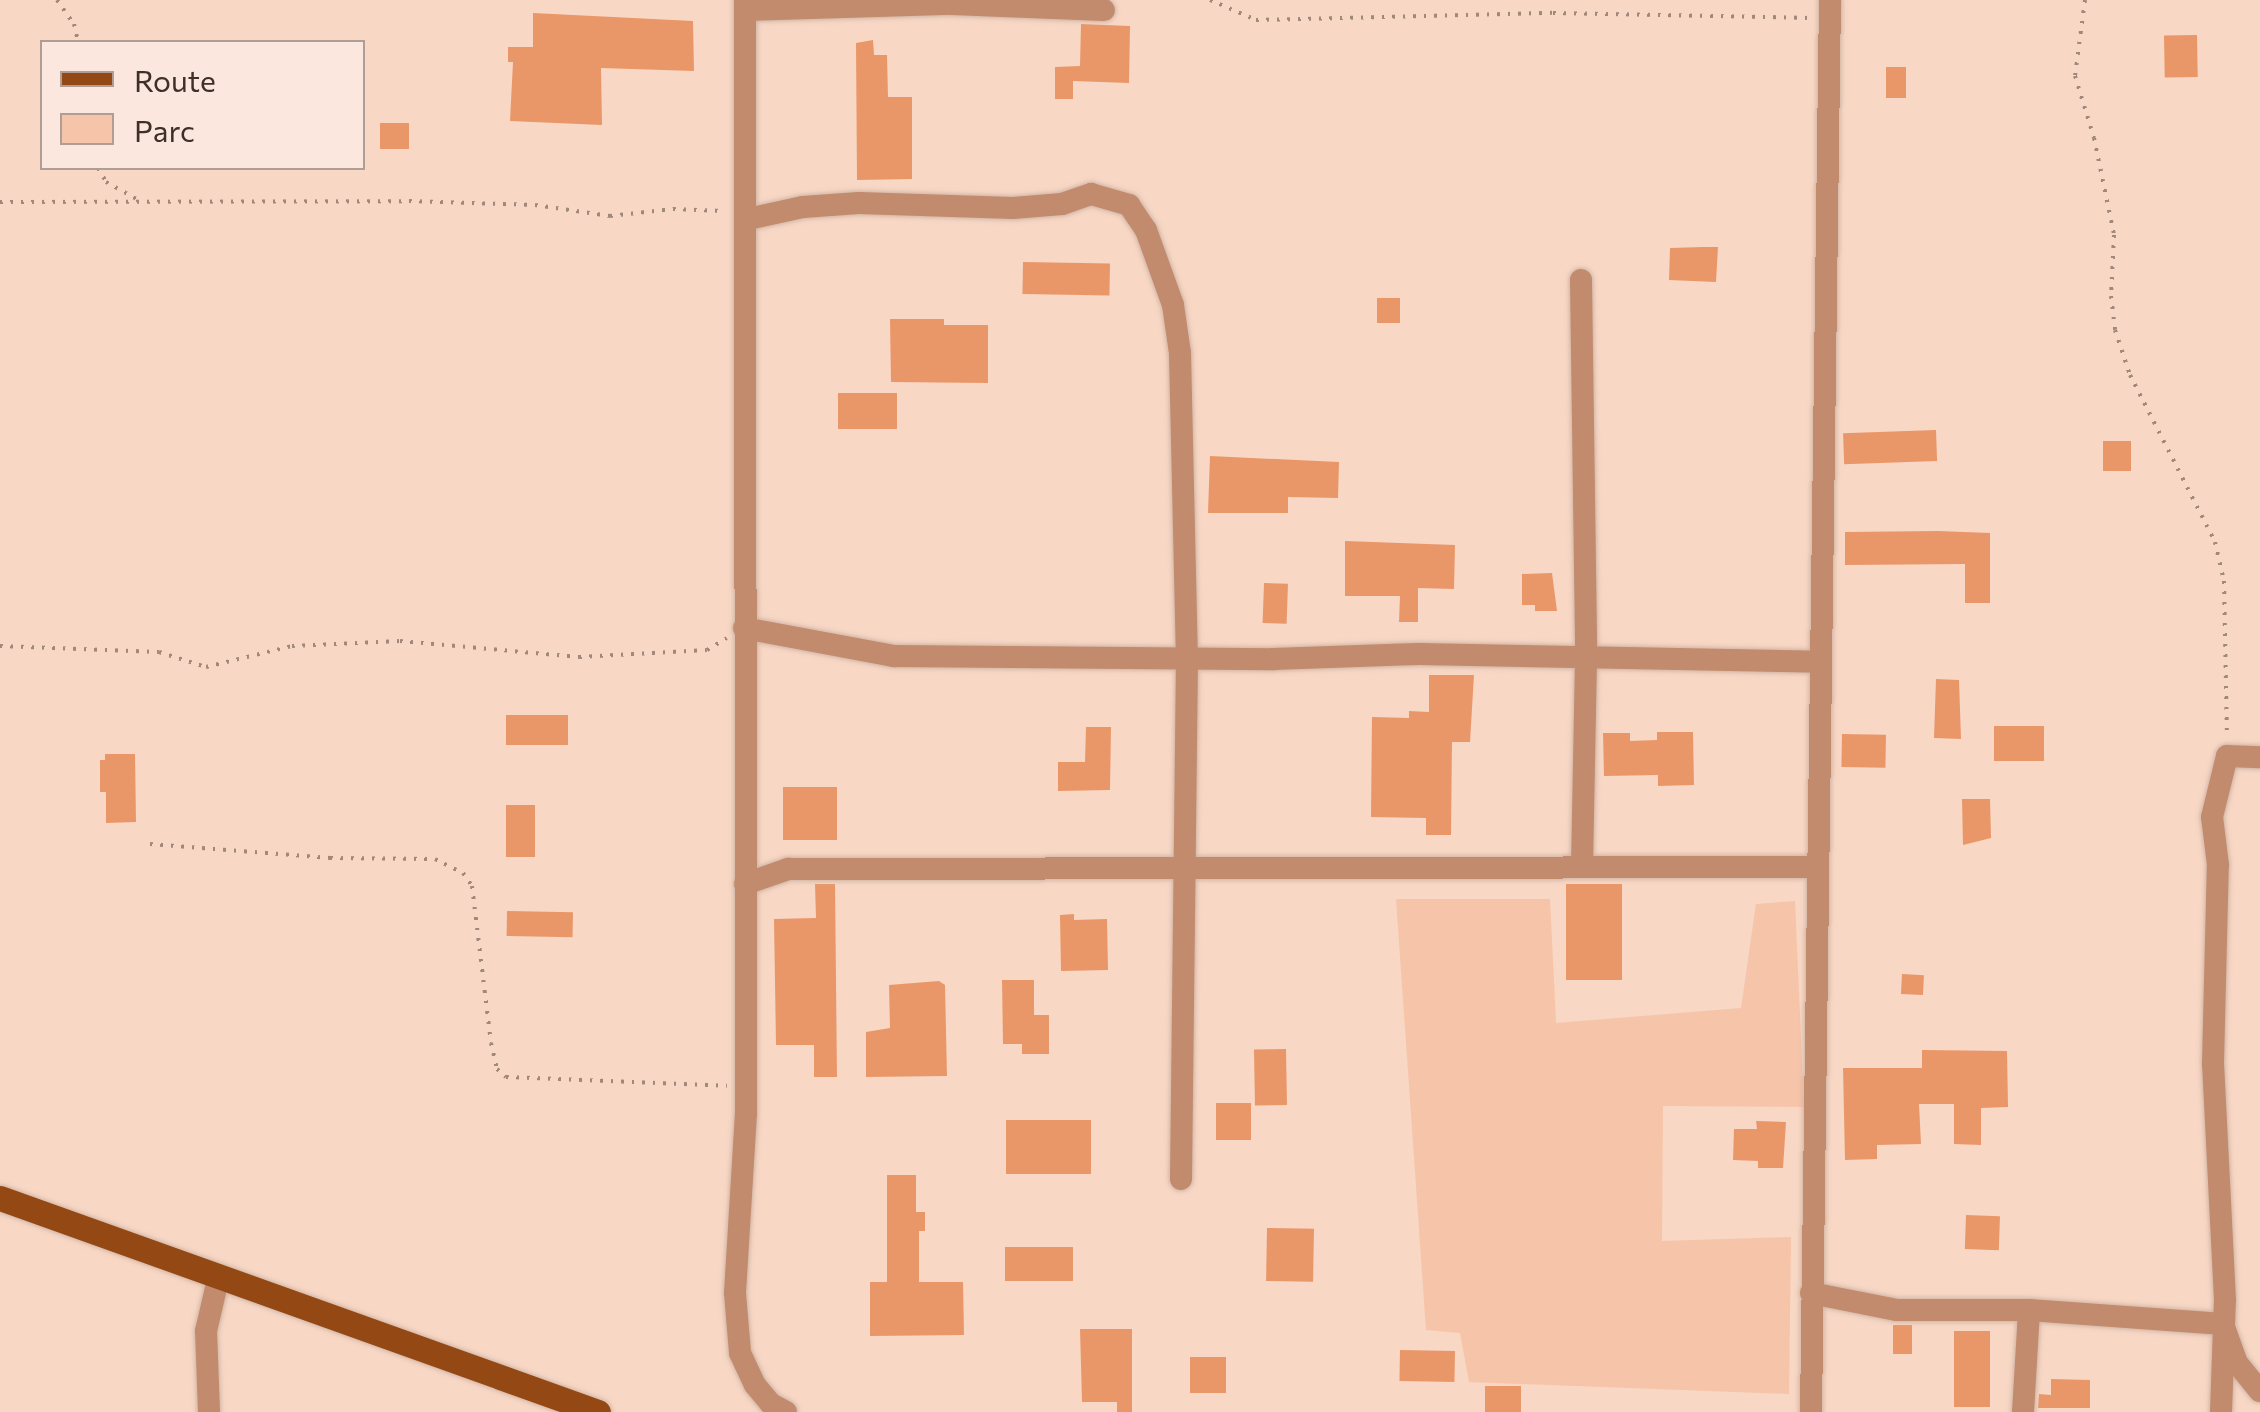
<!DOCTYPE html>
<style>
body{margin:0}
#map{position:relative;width:2260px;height:1412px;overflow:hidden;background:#f8d7c5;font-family:Commissioner,sans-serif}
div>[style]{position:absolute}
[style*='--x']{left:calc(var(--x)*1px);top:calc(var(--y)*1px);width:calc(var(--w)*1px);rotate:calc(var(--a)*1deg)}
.green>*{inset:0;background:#f6c4a9}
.building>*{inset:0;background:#e99769;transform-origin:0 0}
.path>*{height:4px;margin-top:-2px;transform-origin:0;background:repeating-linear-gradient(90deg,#a0887b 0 2.5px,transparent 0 10.5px)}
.roads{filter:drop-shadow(0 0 2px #d3b6a6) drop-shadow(0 0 2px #d3b6a6)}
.minor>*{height:22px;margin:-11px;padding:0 11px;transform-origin:11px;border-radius:11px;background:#c28b6d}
.major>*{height:25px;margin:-12.5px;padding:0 12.5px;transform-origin:12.5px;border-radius:12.5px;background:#944813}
span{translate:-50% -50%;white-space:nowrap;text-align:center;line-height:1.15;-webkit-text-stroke:8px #fbe7dd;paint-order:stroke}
.legend{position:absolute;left:40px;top:40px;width:325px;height:130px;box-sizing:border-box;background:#fbe7dd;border:2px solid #af9e95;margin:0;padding:12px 18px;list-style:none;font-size:30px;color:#3d3029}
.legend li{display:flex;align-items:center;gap:20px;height:50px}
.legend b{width:50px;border:2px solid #af9e95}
</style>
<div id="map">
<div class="green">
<i style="clip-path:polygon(1396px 899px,1550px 899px,1556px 1023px,1741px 1008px,1756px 904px,1795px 901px,1804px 1107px,1663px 1106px,1662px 1241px,1791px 1237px,1789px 1394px,1469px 1382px,1460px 1333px,1426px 1330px)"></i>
</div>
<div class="building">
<i style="clip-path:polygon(533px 13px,693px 21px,694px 71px,601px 68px,602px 125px,510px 121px,513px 62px,508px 62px,508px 47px,533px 47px)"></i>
<i style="clip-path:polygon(1081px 24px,1130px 26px,1129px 83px,1073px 81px,1073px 99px,1055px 99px,1055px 67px,1080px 66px)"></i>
<i style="left:2197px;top:35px;width:42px;height:33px;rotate:89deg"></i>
<i style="clip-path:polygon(873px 40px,874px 55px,887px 55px,888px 97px,912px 97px,912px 179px,857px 180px,856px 43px)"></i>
<i style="left:1886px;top:67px;width:20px;height:31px"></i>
<i style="left:380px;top:123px;width:29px;height:26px"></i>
<i style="clip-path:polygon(1703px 247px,1718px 247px,1716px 282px,1669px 280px,1670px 248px)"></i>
<i style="left:1023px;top:262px;width:87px;height:32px;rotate:1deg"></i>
<i style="left:1377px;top:298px;width:23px;height:25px"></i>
<i style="clip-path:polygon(890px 319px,944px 319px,944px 325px,988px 325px,988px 383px,891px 382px)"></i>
<i style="left:838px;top:393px;width:59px;height:36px"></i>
<i style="left:1936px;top:430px;width:31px;height:93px;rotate:88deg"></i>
<i style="left:2103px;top:441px;width:28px;height:30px"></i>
<i style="clip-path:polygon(1210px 456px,1339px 462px,1338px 498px,1288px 497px,1288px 513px,1208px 513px)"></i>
<i style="clip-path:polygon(1938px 531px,1990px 533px,1990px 603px,1965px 603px,1965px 564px,1845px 565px,1845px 532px)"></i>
<i style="clip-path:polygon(1345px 541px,1455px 545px,1454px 589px,1418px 588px,1418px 622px,1399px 622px,1400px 596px,1345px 596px)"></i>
<i style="clip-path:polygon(1552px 573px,1557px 611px,1535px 611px,1535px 605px,1522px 605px,1522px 574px)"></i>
<i style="left:1264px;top:583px;width:24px;height:40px;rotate:2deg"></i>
<i style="clip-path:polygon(1429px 675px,1474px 675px,1470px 742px,1452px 742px,1451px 835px,1426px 835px,1426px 818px,1371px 817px,1372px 717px,1409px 718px,1409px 711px,1429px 712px)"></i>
<i style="clip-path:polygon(1936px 679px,1959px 680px,1961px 739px,1934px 738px)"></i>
<i style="left:506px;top:715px;width:62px;height:30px"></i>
<i style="left:1994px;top:726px;width:50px;height:35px"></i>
<i style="clip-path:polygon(1086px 727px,1111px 727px,1110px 790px,1058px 791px,1058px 762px,1085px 762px)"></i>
<i style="clip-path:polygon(1657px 732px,1693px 732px,1694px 785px,1658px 786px,1658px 775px,1604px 776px,1603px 733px,1630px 733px,1630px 741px,1657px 740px)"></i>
<i style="left:1842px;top:734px;width:44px;height:33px;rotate:1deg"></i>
<i style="clip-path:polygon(105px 754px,135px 754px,136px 822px,106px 823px,106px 792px,100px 792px,100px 760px,105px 760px)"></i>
<i style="left:837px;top:787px;width:53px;height:54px;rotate:90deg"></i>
<i style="clip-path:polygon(1962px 799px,1990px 799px,1991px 838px,1963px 845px)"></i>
<i style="left:506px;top:805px;width:29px;height:52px"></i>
<i style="clip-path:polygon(815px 884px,835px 884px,837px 1077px,814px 1077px,814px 1045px,776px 1045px,774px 919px,816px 918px)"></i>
<i style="left:1566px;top:884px;width:56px;height:96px"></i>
<i style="left:507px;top:911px;width:66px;height:25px;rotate:1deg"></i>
<i style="clip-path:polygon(1074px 914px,1074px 920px,1107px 919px,1108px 970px,1061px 971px,1060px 915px)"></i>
<i style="left:1902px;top:974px;width:22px;height:20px;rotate:3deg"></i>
<i style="clip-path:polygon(1002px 980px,1034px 980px,1034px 1015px,1049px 1015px,1049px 1054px,1022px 1054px,1022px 1044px,1003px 1044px)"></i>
<i style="clip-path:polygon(939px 981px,945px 985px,947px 1076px,866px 1077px,866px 1032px,890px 1028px,889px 985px)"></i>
<i style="left:1286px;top:1049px;width:56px;height:32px;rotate:89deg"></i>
<i style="clip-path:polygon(1922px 1050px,2007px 1051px,2008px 1107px,1981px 1108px,1981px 1145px,1954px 1144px,1954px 1104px,1919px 1104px,1921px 1144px,1877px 1145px,1877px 1159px,1845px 1160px,1843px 1068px,1922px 1068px)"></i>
<i style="left:1216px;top:1103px;width:35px;height:37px"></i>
<i style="left:1006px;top:1120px;width:85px;height:54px"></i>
<i style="clip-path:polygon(1756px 1121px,1786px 1122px,1783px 1168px,1758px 1168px,1758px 1161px,1733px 1160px,1734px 1129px,1757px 1129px)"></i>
<i style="clip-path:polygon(887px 1175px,916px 1175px,916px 1212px,925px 1212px,925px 1231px,919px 1231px,919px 1282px,963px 1282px,964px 1335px,870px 1336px,870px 1282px,887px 1282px)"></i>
<i style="left:1966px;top:1215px;width:34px;height:34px;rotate:2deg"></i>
<i style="left:1267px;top:1228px;width:47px;height:53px;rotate:1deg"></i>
<i style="left:1005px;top:1247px;width:68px;height:34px"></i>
<i style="left:1893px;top:1325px;width:19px;height:29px"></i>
<i style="clip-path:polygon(1080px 1329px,1132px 1329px,1132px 1412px,1117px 1412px,1117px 1402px,1082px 1402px)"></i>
<i style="left:1954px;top:1331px;width:36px;height:76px"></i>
<i style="left:1400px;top:1350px;width:55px;height:31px;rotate:1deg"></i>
<i style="left:1226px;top:1357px;width:36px;height:36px;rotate:90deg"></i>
<i style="clip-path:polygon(2051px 1379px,2090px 1380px,2090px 1408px,2038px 1408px,2039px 1394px,2051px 1395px)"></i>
<i style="left:1485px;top:1386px;width:36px;height:26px"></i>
</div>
<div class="path">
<i style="--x:57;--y:0;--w:29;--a:55"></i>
<i style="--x:74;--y:24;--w:18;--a:77"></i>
<i style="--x:1210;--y:0;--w:50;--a:23.5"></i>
<i style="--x:1256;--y:20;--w:297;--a:-1.4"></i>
<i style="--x:1553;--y:13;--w:258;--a:1.1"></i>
<i style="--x:2085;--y:0;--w:77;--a:97.5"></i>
<i style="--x:2075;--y:76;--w:65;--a:73"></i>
<i style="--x:2094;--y:138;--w:99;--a:78.3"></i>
<i style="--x:2114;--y:235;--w:61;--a:92.8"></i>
<i style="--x:2111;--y:296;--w:34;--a:83"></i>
<i style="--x:2115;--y:330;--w:47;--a:71.6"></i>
<i style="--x:2130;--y:375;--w:187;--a:63"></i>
<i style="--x:2215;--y:542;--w:40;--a:77"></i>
<i style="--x:2224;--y:581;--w:156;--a:88.9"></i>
<i style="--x:98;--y:168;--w:16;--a:60"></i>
<i style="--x:106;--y:182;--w:35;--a:29"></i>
<i style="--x:0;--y:202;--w:409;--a:-0.1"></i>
<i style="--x:409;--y:201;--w:126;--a:1.8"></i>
<i style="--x:535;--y:205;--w:76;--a:8.3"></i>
<i style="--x:610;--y:216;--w:63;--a:-6.3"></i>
<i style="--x:673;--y:209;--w:50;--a:2.3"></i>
<i style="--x:0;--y:646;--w:159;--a:2.2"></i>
<i style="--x:159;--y:652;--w:49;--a:17.7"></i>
<i style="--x:206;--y:667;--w:89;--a:-13.7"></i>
<i style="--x:292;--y:646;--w:108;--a:-2.7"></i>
<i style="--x:400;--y:641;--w:180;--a:5.1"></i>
<i style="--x:579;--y:657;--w:128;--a:-3.1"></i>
<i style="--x:707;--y:650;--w:23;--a:-31"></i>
<i style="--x:150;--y:844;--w:181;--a:4.4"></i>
<i style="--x:330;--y:858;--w:105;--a:0.5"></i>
<i style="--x:435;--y:859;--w:31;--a:27"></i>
<i style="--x:463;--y:873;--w:16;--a:55"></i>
<i style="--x:472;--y:886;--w:158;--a:83.1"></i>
<i style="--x:491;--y:1043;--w:27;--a:77"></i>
<i style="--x:497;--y:1069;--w:12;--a:42"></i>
<i style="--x:506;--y:1077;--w:221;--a:2.3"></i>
</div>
<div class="roads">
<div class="minor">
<i style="--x:745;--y:0;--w:1113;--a:89.95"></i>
<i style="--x:746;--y:1113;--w:180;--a:93.5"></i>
<i style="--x:735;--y:1293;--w:60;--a:85.2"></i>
<i style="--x:740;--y:1353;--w:35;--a:65"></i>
<i style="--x:755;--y:1385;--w:25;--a:50"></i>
<i style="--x:771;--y:1404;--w:17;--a:28"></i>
<i style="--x:745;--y:10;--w:207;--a:-1.7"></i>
<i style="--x:952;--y:4;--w:152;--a:2.3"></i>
<i style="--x:748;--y:219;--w:56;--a:-12.3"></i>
<i style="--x:803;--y:207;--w:56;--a:-4.1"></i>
<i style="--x:859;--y:203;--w:154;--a:1.9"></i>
<i style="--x:1013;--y:208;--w:49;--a:-4.7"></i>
<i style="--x:1062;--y:204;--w:31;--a:-19"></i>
<i style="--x:1091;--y:194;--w:40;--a:16"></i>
<i style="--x:1129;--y:205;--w:30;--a:56"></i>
<i style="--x:1146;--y:230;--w:80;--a:70.2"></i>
<i style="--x:1173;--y:305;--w:49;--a:81.7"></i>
<i style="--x:1180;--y:353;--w:305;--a:88.7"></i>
<i style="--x:1187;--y:658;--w:521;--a:90.66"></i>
<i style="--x:1581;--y:280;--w:379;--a:89.2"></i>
<i style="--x:1586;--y:659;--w:208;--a:91.1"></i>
<i style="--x:744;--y:628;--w:153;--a:10.6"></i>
<i style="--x:894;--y:656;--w:379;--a:0.5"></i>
<i style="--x:1273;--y:659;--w:146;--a:-2"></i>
<i style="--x:1419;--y:654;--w:401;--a:1.1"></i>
<i style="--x:745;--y:884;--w:46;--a:-19.2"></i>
<i style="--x:788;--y:869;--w:1028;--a:-0.11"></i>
<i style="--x:1811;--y:1293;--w:88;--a:11.2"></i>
<i style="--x:1897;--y:1310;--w:132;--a:0"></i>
<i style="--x:2029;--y:1310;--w:195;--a:4.1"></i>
<i style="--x:2223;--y:1324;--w:41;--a:70.3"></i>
<i style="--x:2237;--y:1363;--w:36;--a:51"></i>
<i style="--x:209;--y:1412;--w:81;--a:-92.1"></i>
<i style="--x:206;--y:1331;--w:57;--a:-76.9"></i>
<i style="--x:1811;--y:1412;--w:1412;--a:-89.23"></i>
<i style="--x:2023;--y:1412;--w:102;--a:-86.6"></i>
<i style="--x:2221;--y:1412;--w:112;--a:-88"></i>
<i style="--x:2225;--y:1300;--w:237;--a:-92.9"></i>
<i style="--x:2213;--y:1063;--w:198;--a:-88.6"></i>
<i style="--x:2218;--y:865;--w:48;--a:-97.1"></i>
<i style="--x:2212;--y:817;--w:63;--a:-76.2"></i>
<i style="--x:2227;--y:756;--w:33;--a:2"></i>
</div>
<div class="major">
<i style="--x:0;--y:1198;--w:635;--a:19.69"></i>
</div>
</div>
<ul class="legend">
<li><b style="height:12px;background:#944813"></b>Route</li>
<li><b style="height:28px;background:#f6c4a9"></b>Parc</li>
</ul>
</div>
